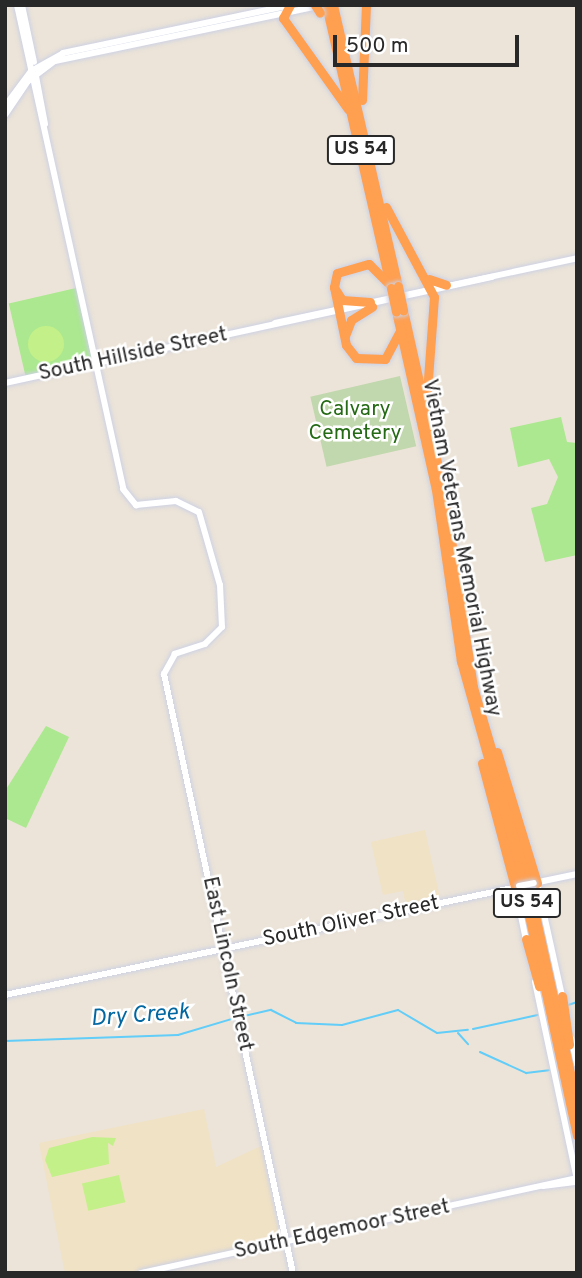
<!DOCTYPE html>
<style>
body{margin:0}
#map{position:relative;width:582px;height:1278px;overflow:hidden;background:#ece4d8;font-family:Overpass,sans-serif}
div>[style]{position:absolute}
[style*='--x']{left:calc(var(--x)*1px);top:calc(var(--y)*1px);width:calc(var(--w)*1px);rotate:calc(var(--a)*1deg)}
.education>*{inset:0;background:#f0e2c5}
.green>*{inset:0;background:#abe88f;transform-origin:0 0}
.cemetery>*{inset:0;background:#c1d7ad;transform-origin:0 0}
.pitch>*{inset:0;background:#c3f089;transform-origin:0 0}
.round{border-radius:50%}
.stream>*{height:2px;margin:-1px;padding:0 1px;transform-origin:1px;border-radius:1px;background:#61cdf8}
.roads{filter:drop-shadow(0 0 2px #cdd1e3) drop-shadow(0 0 2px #cdd1e3)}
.secondary>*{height:6px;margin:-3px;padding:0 3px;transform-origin:3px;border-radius:3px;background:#fff}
.highway>*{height:9px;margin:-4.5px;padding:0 4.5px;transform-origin:4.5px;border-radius:4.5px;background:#ff9f50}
.bridges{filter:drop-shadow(0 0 2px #cdd1e3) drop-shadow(0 0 2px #cdd1e3)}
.secondary-bridge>*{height:6px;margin:-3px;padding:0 3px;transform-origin:3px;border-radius:3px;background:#fff}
.highway-bridge>*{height:9px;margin:-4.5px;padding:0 4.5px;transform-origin:4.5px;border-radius:4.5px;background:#ff9f50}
span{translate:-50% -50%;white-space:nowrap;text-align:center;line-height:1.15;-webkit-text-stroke:5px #fff;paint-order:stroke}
.shield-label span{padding:2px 5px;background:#fff;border:2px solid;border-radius:5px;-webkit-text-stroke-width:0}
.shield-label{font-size:19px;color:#282828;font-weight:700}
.street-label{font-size:21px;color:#282828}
.park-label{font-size:21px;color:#246913}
.water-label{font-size:23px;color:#0267a1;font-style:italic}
.frame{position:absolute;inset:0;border:7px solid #282828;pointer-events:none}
.scale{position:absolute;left:333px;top:35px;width:186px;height:32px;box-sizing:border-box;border:4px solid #282828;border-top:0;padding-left:9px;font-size:21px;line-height:24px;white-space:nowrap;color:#282828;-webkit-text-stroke:5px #fff;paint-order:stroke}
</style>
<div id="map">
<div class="education">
<i style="clip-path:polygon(425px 830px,440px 898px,406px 906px,403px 891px,383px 895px,371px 842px)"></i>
<i style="clip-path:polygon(204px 1109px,216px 1167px,261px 1146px,280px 1239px,127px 1273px,65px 1273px,39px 1143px)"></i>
</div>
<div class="green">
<i style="left:76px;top:288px;width:74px;height:69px;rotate:77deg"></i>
<i style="clip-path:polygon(561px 417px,567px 442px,577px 443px,577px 555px,545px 562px,531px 508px,547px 504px,558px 477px,549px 459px,518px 467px,510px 428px)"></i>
<i style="clip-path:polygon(46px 726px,69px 737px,26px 828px,5px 818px,5px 791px)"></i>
</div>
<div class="cemetery">
<i style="left:400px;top:376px;width:72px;height:92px;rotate:77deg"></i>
</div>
<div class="pitch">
<i class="round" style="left:28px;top:326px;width:36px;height:36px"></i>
<i style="clip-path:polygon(92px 1137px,116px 1138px,113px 1146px,108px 1143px,109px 1164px,52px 1177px,45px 1160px,49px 1148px)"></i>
<i style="left:119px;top:1175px;width:28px;height:38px;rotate:77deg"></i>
</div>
<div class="stream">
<i style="--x:568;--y:1005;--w:9;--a:-18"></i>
<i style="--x:240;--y:1017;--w:32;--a:-13"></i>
<i style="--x:271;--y:1010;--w:28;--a:27"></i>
<i style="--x:296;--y:1023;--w:46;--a:2.5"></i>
<i style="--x:342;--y:1025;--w:58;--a:-15"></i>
<i style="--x:398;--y:1010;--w:45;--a:30.5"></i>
<i style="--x:437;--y:1033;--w:31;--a:-6"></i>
<i style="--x:473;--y:1029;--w:66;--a:-12.2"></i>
<i style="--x:458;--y:1033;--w:15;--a:48"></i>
<i style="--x:5;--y:1041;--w:173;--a:-2"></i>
<i style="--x:178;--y:1035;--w:59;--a:-16.6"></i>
<i style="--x:480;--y:1052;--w:51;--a:24.5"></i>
<i style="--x:526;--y:1073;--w:23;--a:-7"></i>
</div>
<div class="roads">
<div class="secondary">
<i style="--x:17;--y:5;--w:495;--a:77.6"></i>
<i style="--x:123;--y:489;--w:21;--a:51"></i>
<i style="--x:136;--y:505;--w:40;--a:-5.7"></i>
<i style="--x:176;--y:501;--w:25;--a:26"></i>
<i style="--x:199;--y:512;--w:76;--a:74"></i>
<i style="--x:220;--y:585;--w:42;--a:87.3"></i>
<i style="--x:222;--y:627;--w:24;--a:135"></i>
<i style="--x:205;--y:644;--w:32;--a:162"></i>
<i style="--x:175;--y:654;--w:23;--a:119"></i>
<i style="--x:164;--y:674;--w:613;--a:77.85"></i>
<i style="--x:22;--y:5;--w:58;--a:78.1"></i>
<i style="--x:36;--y:76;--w:49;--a:79.4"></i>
<i style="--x:5;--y:106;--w:44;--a:-53.4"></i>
<i style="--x:31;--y:71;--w:37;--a:-29"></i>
<i style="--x:63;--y:53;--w:233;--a:-11.9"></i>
<i style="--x:5;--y:115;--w:41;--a:-55.9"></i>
<i style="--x:28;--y:81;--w:34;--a:-37"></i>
<i style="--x:55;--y:61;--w:269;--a:-11.8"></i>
<i style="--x:275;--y:323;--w:309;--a:-12.1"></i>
<i style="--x:5;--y:383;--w:499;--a:-12.3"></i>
<i style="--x:534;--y:883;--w:44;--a:-11.8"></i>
<i style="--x:537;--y:883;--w:120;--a:77.5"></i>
<i style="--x:515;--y:887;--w:54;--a:78.3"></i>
<i style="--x:535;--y:982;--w:202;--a:78"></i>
<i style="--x:5;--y:995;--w:523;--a:-11.91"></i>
<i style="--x:571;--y:1038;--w:27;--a:77"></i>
<i style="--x:543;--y:1186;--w:34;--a:-7"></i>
<i style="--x:141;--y:1273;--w:446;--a:-12.3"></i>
</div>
<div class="highway">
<i style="--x:290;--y:5;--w:15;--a:118"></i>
<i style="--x:283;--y:18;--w:112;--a:54.5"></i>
<i style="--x:326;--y:5;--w:290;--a:77.1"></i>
<i style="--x:333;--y:5;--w:288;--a:77"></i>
<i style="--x:362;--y:100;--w:95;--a:-87.6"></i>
<i style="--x:386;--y:207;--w:102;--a:61.9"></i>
<i style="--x:434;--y:297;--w:96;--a:94.2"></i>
<i style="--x:429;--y:279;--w:18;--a:19"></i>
<i style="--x:334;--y:287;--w:59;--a:78.3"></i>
<i style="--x:346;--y:345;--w:16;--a:52"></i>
<i style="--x:356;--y:358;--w:29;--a:2"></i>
<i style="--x:385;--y:359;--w:30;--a:-62"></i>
<i style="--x:370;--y:302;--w:28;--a:-176"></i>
<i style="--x:342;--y:300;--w:15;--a:-122"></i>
<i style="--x:334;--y:287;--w:14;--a:-78"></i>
<i style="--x:337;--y:273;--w:33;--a:-16"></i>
<i style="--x:369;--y:264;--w:27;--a:45"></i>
<i style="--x:403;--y:310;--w:188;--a:77.4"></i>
<i style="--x:444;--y:493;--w:196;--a:81.5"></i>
<i style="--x:473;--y:687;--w:167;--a:73.6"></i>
<i style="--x:520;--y:847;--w:264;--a:77.5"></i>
<i style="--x:396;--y:311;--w:183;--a:77.4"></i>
<i style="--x:436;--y:490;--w:173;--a:81.7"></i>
<i style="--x:461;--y:661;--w:212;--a:74.4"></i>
<i style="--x:518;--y:865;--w:277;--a:77.7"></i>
<i style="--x:345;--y:336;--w:17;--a:-69"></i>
<i style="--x:351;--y:320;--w:25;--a:-32"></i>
<i style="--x:497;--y:752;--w:137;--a:73"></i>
<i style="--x:482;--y:763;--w:128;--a:75.1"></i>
<i style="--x:526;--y:939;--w:49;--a:74.5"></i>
<i style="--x:562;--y:996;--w:49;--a:81.7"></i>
</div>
</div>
<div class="bridges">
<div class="secondary-bridge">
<i style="--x:519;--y:886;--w:15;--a:-11"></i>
<i style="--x:521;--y:894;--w:13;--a:-13"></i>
</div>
<div class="highway-bridge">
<i style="--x:315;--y:5;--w:9;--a:58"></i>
<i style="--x:398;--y:286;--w:25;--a:78"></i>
<i style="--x:391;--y:288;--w:24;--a:78"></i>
</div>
</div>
<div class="shield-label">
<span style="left:361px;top:150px">US 54</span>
<span style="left:527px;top:903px">US 54</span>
</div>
<div class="street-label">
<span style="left:133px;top:355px;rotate:-12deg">South Hillside Street</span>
<span style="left:461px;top:548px;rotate:79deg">Vietnam Veterans Memorial Highway</span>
<span style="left:351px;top:922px;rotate:-12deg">South Oliver Street</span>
<span style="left:227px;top:964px;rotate:78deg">East Lincoln Street</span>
<span style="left:342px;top:1230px;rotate:-12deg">South Edgemoor Street</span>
</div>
<div class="park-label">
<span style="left:355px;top:422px">Calvary<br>Cemetery</span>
</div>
<div class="water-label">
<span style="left:140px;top:1017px;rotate:-4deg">Dry Creek</span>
</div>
<div class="frame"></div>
<div class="scale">500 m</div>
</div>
